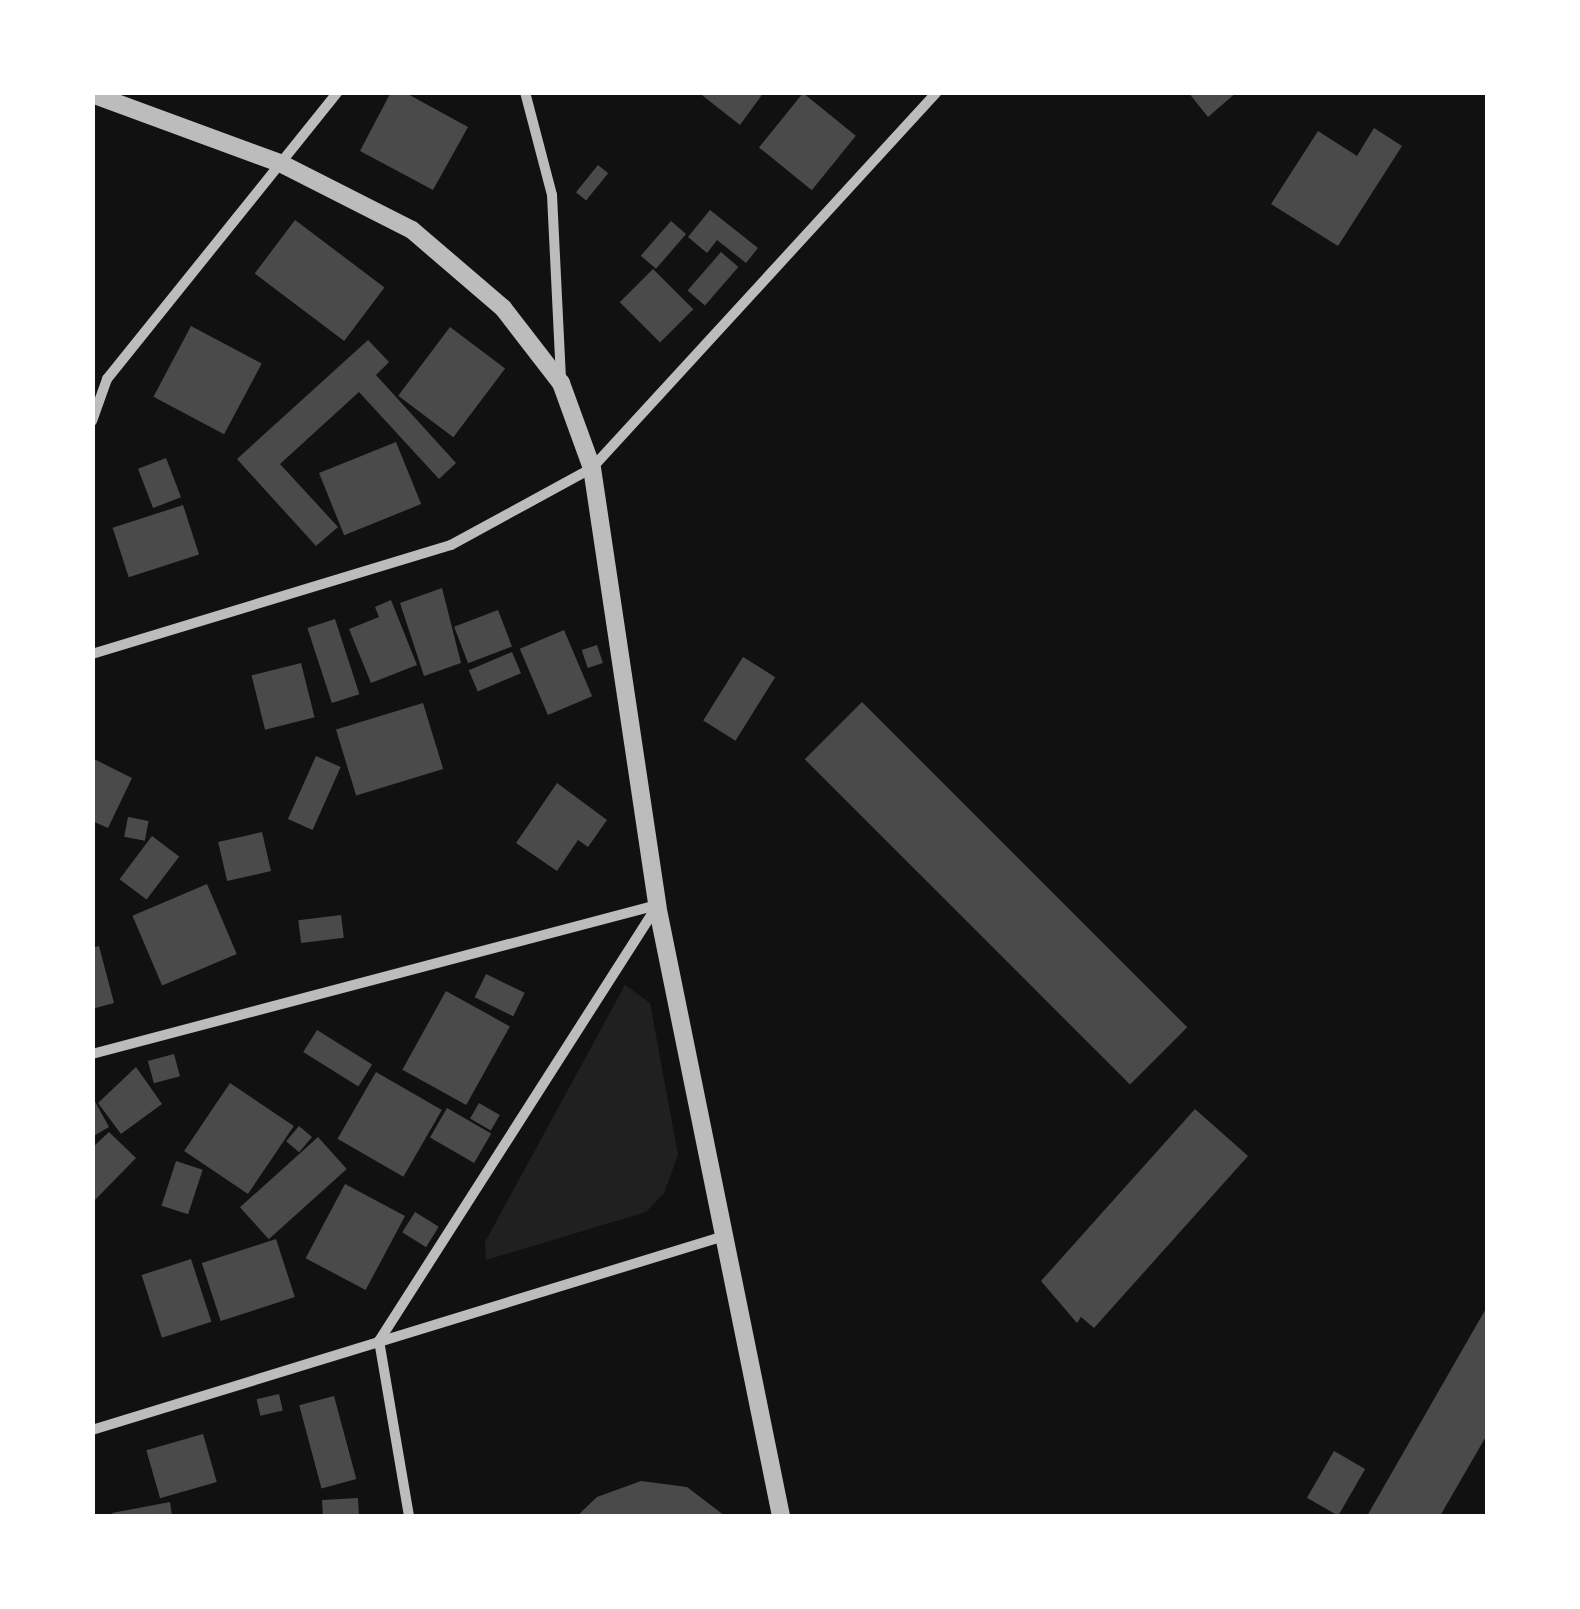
<!DOCTYPE html>
<style>
body{margin:0}
#map{position:relative;width:1580px;height:1609px;overflow:hidden;background:#111;font-family:"Asap Condensed",sans-serif}
div>[style]{position:absolute}
[style*='--x']{left:calc(var(--x)*1px);top:calc(var(--y)*1px);width:calc(var(--w)*1px);rotate:calc(var(--a)*1deg)}
.green>*{inset:0;background:#202020}
.building>*{inset:0;background:#4a4a4a;transform-origin:0 0}
.minor>*{height:10px;margin:-5px;padding:0 5px;transform-origin:5px;border-radius:5px;background:#bcbcbc}
.tertiary>*{height:18px;margin:-9px;padding:0 9px;transform-origin:9px;border-radius:9px;background:#bcbcbc}
span{translate:-50% -50%;white-space:nowrap;text-align:center;line-height:1.15;-webkit-text-stroke:8px #fff;paint-order:stroke}
.frame{position:absolute;inset:0;border:95px solid #fff;pointer-events:none}
</style>
<div id="map">
<div class="green">
<i style="clip-path:polygon(625px 985px,650px 1003px,678px 1155px,664px 1193px,646px 1212px,486px 1260px,485px 1242px)"></i>
</div>
<div class="building">
<i style="clip-path:polygon(391px 92px,404px 92px,468px 127px,433px 190px,360px 151px)"></i>
<i style="clip-path:polygon(698px 92px,764px 92px,740px 125px)"></i>
<i style="clip-path:polygon(1188px 92px,1237px 92px,1208px 117px)"></i>
<i style="left:803px;top:93px;width:68px;height:70px;rotate:39deg"></i>
<i style="clip-path:polygon(1374px 128px,1402px 146px,1338px 246px,1271px 204px,1318px 131px,1357px 156px)"></i>
<i style="left:598px;top:165px;width:13px;height:35px;rotate:39deg"></i>
<i style="clip-path:polygon(710px 210px,758px 248px,746px 263px,717px 240px,707px 253px,688px 237px)"></i>
<i style="left:295px;top:220px;width:112px;height:67px;rotate:37deg"></i>
<i style="left:671px;top:221px;width:20px;height:46px;rotate:41deg"></i>
<i style="left:721px;top:252px;width:23px;height:51px;rotate:41deg"></i>
<i style="left:653px;top:269px;width:57px;height:47px;rotate:45deg"></i>
<i style="left:191px;top:326px;width:80px;height:80px;rotate:28deg"></i>
<i style="left:450px;top:327px;width:69px;height:86px;rotate:37deg"></i>
<i style="clip-path:polygon(368px 340px,389px 362px,376px 375px,456px 463px,439px 479px,359px 392px,280px 464px,338px 527px,316px 546px,237px 459px)"></i>
<i style="left:396px;top:442px;width:67px;height:83px;rotate:68deg"></i>
<i style="left:166px;top:458px;width:42px;height:30px;rotate:69deg"></i>
<i style="left:183px;top:505px;width:52px;height:74px;rotate:72deg"></i>
<i style="clip-path:polygon(442px 588px,461px 663px,424px 676px,400px 603px)"></i>
<i style="clip-path:polygon(391px 600px,417px 665px,371px 683px,349px 629px,379px 617px,375px 607px)"></i>
<i style="left:498px;top:610px;width:39px;height:47px;rotate:69deg"></i>
<i style="left:335px;top:619px;width:79px;height:29px;rotate:72deg"></i>
<i style="left:564px;top:630px;width:72px;height:48px;rotate:67deg"></i>
<i style="left:597px;top:645px;width:19px;height:16px;rotate:72deg"></i>
<i style="left:512px;top:652px;width:23px;height:47px;rotate:67deg"></i>
<i style="left:743px;top:657px;width:38px;height:75px;rotate:32deg"></i>
<i style="left:301px;top:663px;width:56px;height:51px;rotate:76deg"></i>
<i style="left:862px;top:702px;width:460px;height:81px;rotate:45deg"></i>
<i style="left:423px;top:703px;width:69px;height:91px;rotate:73deg"></i>
<i style="left:316px;top:756px;width:27px;height:69px;rotate:24deg"></i>
<i style="clip-path:polygon(92px 758px,132px 778px,108px 828px,92px 821px)"></i>
<i style="clip-path:polygon(557px 783px,607px 820px,588px 847px,578px 840px,557px 871px,516px 843px)"></i>
<i style="left:128px;top:817px;width:21px;height:20px;rotate:11deg"></i>
<i style="left:262px;top:832px;width:40px;height:45px;rotate:77deg"></i>
<i style="left:152px;top:836px;width:34px;height:54px;rotate:37deg"></i>
<i style="left:207px;top:884px;width:76px;height:81px;rotate:67deg"></i>
<i style="left:341px;top:915px;width:23px;height:43px;rotate:83deg"></i>
<i style="clip-path:polygon(99px 946px,114px 1003px,92px 1009px,92px 948px)"></i>
<i style="left:486px;top:974px;width:43px;height:26px;rotate:26deg"></i>
<i style="left:446px;top:991px;width:73px;height:90px;rotate:29deg"></i>
<i style="left:317px;top:1030px;width:65px;height:26px;rotate:32deg"></i>
<i style="left:174px;top:1054px;width:23px;height:27px;rotate:75deg"></i>
<i style="clip-path:polygon(136px 1067px,162px 1104px,121px 1134px,98px 1103px)"></i>
<i style="left:376px;top:1072px;width:76px;height:77px;rotate:30deg"></i>
<i style="left:230px;top:1083px;width:77px;height:82px;rotate:34deg"></i>
<i style="clip-path:polygon(92px 1096px,109px 1127px,92px 1137px)"></i>
<i style="left:479px;top:1103px;width:24px;height:18px;rotate:30deg"></i>
<i style="left:447px;top:1108px;width:51px;height:34px;rotate:30deg"></i>
<i style="clip-path:polygon(1195px 1109px,1248px 1156px,1094px 1328px,1081px 1317px,1077px 1323px,1041px 1281px)"></i>
<i style="left:299px;top:1126px;width:17px;height:20px;rotate:40deg"></i>
<i style="clip-path:polygon(109px 1132px,136px 1158px,92px 1203px,92px 1148px)"></i>
<i style="left:318px;top:1137px;width:43px;height:105px;rotate:48deg"></i>
<i style="left:176px;top:1161px;width:28px;height:47px;rotate:18deg"></i>
<i style="left:345px;top:1184px;width:68px;height:84px;rotate:28deg"></i>
<i style="left:415px;top:1212px;width:28px;height:24px;rotate:32deg"></i>
<i style="left:276px;top:1239px;width:61px;height:78px;rotate:72deg"></i>
<i style="left:191px;top:1259px;width:66px;height:52px;rotate:72deg"></i>
<i style="clip-path:polygon(1488px 1305px,1488px 1433px,1440px 1516px,1367px 1516px)"></i>
<i style="left:279px;top:1394px;width:17px;height:23px;rotate:77deg"></i>
<i style="left:334px;top:1396px;width:86px;height:36px;rotate:75deg"></i>
<i style="left:203px;top:1434px;width:50px;height:59px;rotate:74deg"></i>
<i style="left:1334px;top:1451px;width:36px;height:54px;rotate:30deg"></i>
<i style="clip-path:polygon(641px 1481px,687px 1487px,725px 1516px,577px 1516px,597px 1497px)"></i>
<i style="left:358px;top:1498px;width:18px;height:36px;rotate:87deg"></i>
<i style="clip-path:polygon(170px 1502px,172px 1516px,113px 1516px,112px 1513px)"></i>
</div>
<div class="minor">
<i style="--x:525;--y:92;--w:106;--a:75.3"></i>
<i style="--x:552;--y:195;--w:187;--a:87.2"></i>
<i style="--x:92;--y:421;--w:45;--a:-70.3"></i>
<i style="--x:107;--y:379;--w:368;--a:-51.2"></i>
<i style="--x:92;--y:654;--w:375;--a:-16.9"></i>
<i style="--x:451;--y:545;--w:161;--a:-28.6"></i>
<i style="--x:592;--y:468;--w:510;--a:-47.46"></i>
<i style="--x:92;--y:1054;--w:584;--a:-14.77"></i>
<i style="--x:92;--y:1430;--w:658;--a:-17.06"></i>
<i style="--x:409;--y:1516;--w:178;--a:-99.7"></i>
<i style="--x:379;--y:1341;--w:516;--a:-57.42"></i>
</div>
<div class="tertiary">
<i style="--x:92;--y:94;--w:200;--a:20.2"></i>
<i style="--x:280;--y:163;--w:148;--a:26.9"></i>
<i style="--x:412;--y:230;--w:120;--a:40.6"></i>
<i style="--x:503;--y:308;--w:95;--a:52.3"></i>
<i style="--x:561;--y:383;--w:90;--a:70"></i>
<i style="--x:592;--y:468;--w:442;--a:81.5"></i>
<i style="--x:657;--y:905;--w:623;--a:78.53"></i>
</div>
<div class="frame"></div>
</div>
